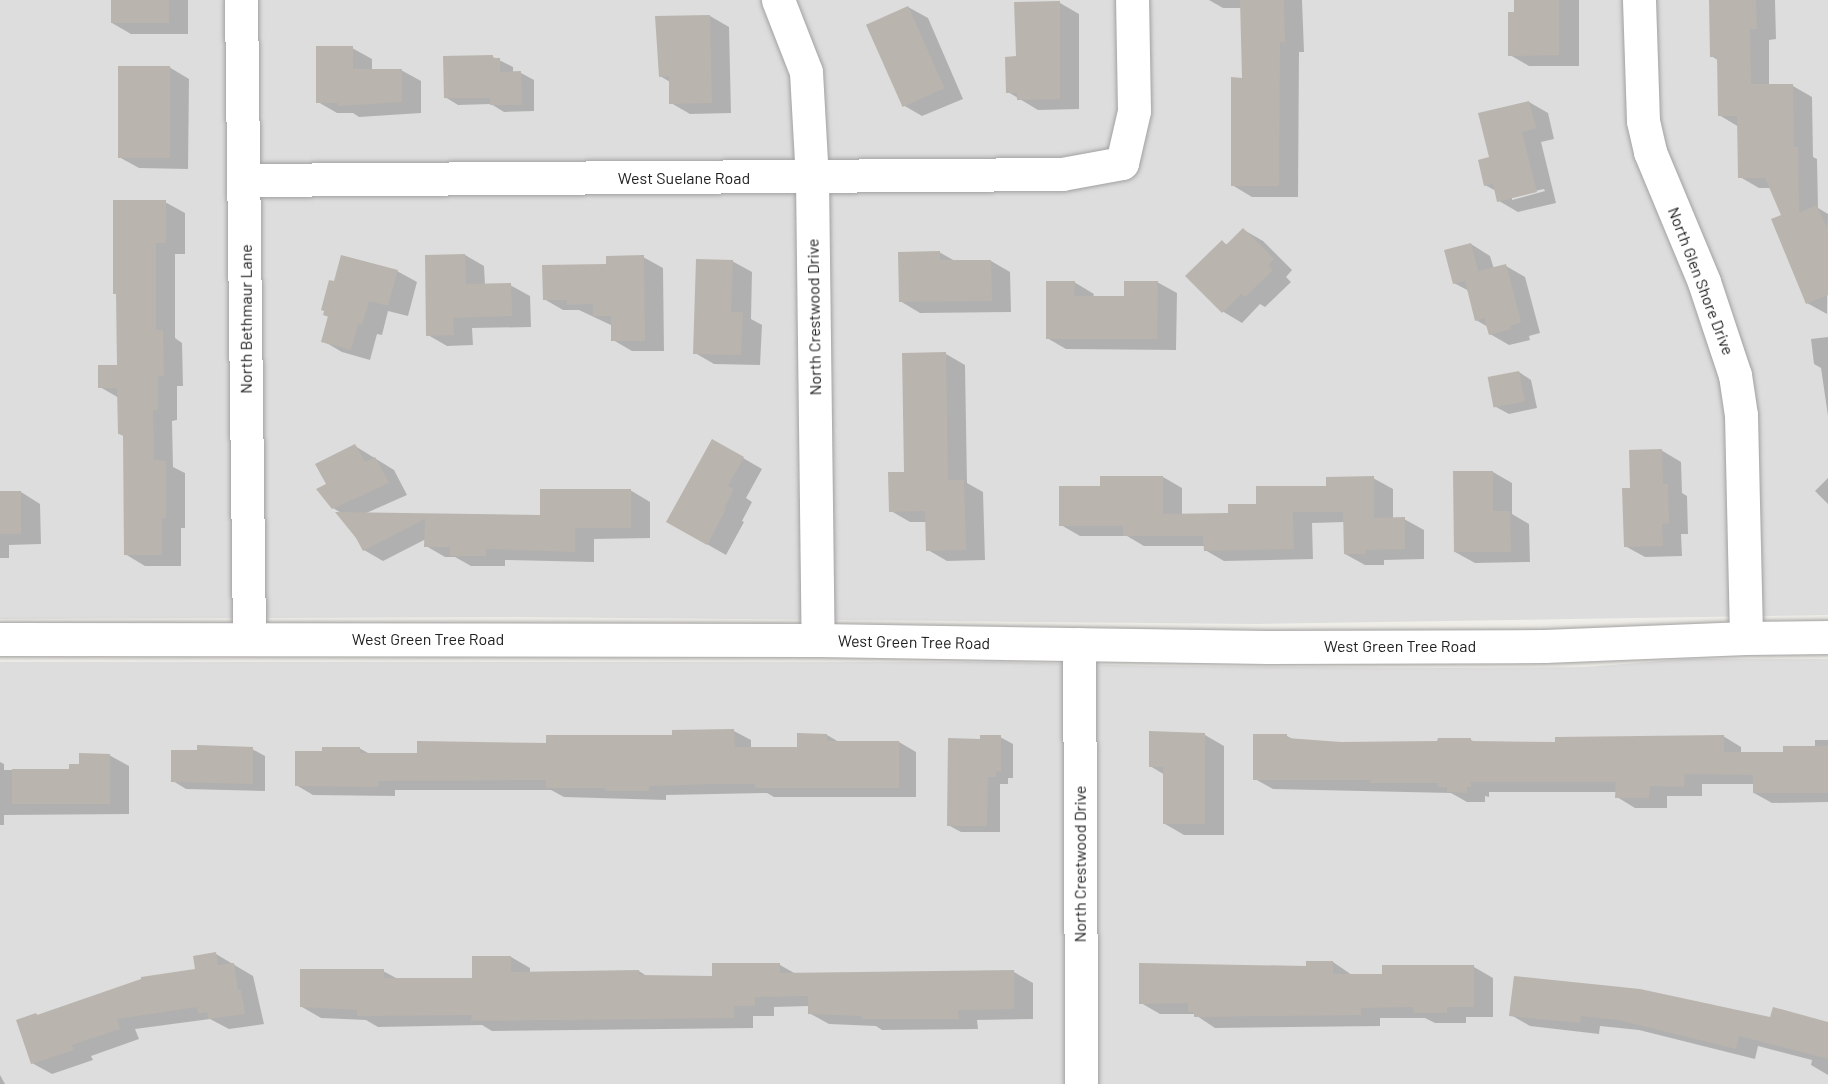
<!DOCTYPE html>
<style>
body{margin:0}
#map{position:relative;width:1828px;height:1084px;overflow:hidden;background:#f0eee8;font-family:Barlow,sans-serif}
div>[style]{position:absolute}
[style*='--x']{left:calc(var(--x)*1px);top:calc(var(--y)*1px);width:calc(var(--w)*1px);rotate:calc(var(--a)*1deg)}
.residential>*{inset:0;background:#dedddd}
.shadow>*{inset:0;background:#0003}
.building>*{inset:0;background:#b9b4ae;transform-origin:0 0}
.roads{filter:drop-shadow(0 0 2px #a1a1a1) drop-shadow(0 0 2px #a1a1a1)}
.minor>*{height:33px;margin:-16.5px;padding:0 16.5px;transform-origin:16.5px;border-radius:16.5px;background:#fff}
span{translate:-50% -50%;white-space:nowrap;text-align:center;line-height:1.15;-webkit-text-stroke:4.5px #fff;paint-order:stroke}
.street-label{font-size:16px;color:#202020}
</style>
<div id="map">
<div class="residential">
<i style="clip-path:polygon(0 0,1828px 0,1828px 615px,1257px 624px,514px 617px,0 619px)"></i>
<i style="clip-path:polygon(1687px 659px,1828px 659px,1828px 1084px,0 1084px,0 662px,998px 662px,1153px 666px,1444px 668px,1586px 667px)"></i>
</div>
<div class="shadow">
<i style="clip-path:polygon(112px 0,188px 0,188px 34px,131px 34px,112px 23px)"></i>
<i style="clip-path:polygon(1209px 0,1302px 0,1304px 52px,1299px 52px,1298px 197px,1252px 197px,1232px 185px,1243px 79px,1241px 8px,1223px 8px)"></i>
<i style="clip-path:polygon(1515px 0,1579px 0,1579px 66px,1529px 66px,1510px 55px)"></i>
<i style="clip-path:polygon(1710px 0,1775px 0,1776px 39px,1769px 40px,1769px 86px,1793px 86px,1812px 97px,1813px 157px,1817px 159px,1818px 208px,1828px 214px,1827px 314px,1807px 303px,1783px 216px,1771px 188px,1759px 188px,1740px 177px,1739px 127px,1719px 115px,1718px 60px,1711px 56px)"></i>
<i style="clip-path:polygon(1060px 3px,1079px 14px,1079px 109px,1038px 110px,1008px 92px,1017px 58px)"></i>
<i style="clip-path:polygon(908px 7px,928px 18px,963px 99px,922px 116px,903px 105px)"></i>
<i style="clip-path:polygon(710px 16px,729px 27px,731px 113px,690px 114px,671px 103px,670px 82px,660px 76px)"></i>
<i style="clip-path:polygon(352px 48px,372px 59px,372px 71px,401px 70px,421px 81px,421px 113px,359px 117px,353px 113px,337px 113px,318px 102px)"></i>
<i style="clip-path:polygon(493px 57px,513px 67px,513px 73px,521px 73px,534px 80px,534px 111px,504px 112px,491px 104px,458px 105px,445px 97px)"></i>
<i style="clip-path:polygon(169px 67px,189px 79px,188px 169px,139px 168px,119px 157px)"></i>
<i style="clip-path:polygon(evenodd,1529px 102px,1548px 113px,1554px 139px,1541px 142px,1556px 203px,1518px 212px,1499px 201px,1496px 191px,1485px 185px,1490px 158px,1529px 102px,1544px 189px,1545px 191px,1512px 200px,1512px 196px,1544px 189px)"></i>
<i style="clip-path:polygon(165px 202px,185px 213px,185px 254px,175px 254px,175px 338px,182px 343px,183px 386px,177px 386px,177px 420px,172px 421px,173px 467px,185px 473px,185px 528px,181px 528px,181px 566px,145px 566px,125px 554px,124px 436px,119px 434px,119px 398px,100px 387px,118px 367px)"></i>
<i style="clip-path:polygon(1244px 230px,1263px 241px,1292px 270px,1286px 277px,1291px 282px,1265px 307px,1260px 304px,1242px 323px,1222px 311px,1222px 242px,1228px 245px)"></i>
<i style="clip-path:polygon(1471px 244px,1490px 256px,1494px 269px,1506px 266px,1525px 277px,1540px 333px,1529px 336px,1530px 340px,1509px 345px,1490px 334px,1488px 327px,1476px 320px,1469px 291px,1454px 283px)"></i>
<i style="clip-path:polygon(939px 252px,955px 261px,991px 261px,1010px 272px,1011px 312px,920px 313px,900px 301px)"></i>
<i style="clip-path:polygon(465px 255px,484px 266px,485px 285px,510px 285px,530px 296px,531px 327px,472px 328px,473px 345px,447px 346px,428px 335px,426px 256px)"></i>
<i style="clip-path:polygon(643px 257px,663px 268px,664px 351px,632px 351px,613px 340px,613px 326px,579px 310px,563px 310px,544px 299px,608px 265px)"></i>
<i style="clip-path:polygon(732px 261px,752px 272px,751px 319px,762px 325px,760px 365px,714px 364px,695px 353px)"></i>
<i style="clip-path:polygon(397px 271px,417px 282px,408px 316px,388px 311px,382px 335px,377px 334px,370px 360px,342px 352px,323px 341px,329px 317px,324px 315px)"></i>
<i style="clip-path:polygon(1074px 282px,1094px 294px,1093px 297px,1125px 297px,1157px 282px,1177px 293px,1176px 350px,1066px 349px,1047px 338px)"></i>
<i style="clip-path:polygon(1828px 337px,1828px 416px,1821px 368px,1814px 364px,1811px 339px)"></i>
<i style="clip-path:polygon(946px 354px,965px 365px,967px 483px,983px 492px,985px 560px,947px 561px,928px 550px,927px 522px,910px 522px,891px 511px)"></i>
<i style="clip-path:polygon(1519px 372px,1531px 380px,1537px 408px,1509px 414px,1496px 407px)"></i>
<i style="clip-path:polygon(355px 446px,394px 470px,407px 495px,364px 514px,542px 517px,630px 490px,650px 502px,650px 538px,594px 539px,594px 562px,505px 560px,505px 566px,471px 566px,455px 557px,445px 557px,426px 546px,426px 539px,383px 561px,364px 550px,343px 514px,333px 508px,328px 484px)"></i>
<i style="clip-path:polygon(1661px 450px,1681px 462px,1682px 493px,1687px 496px,1688px 534px,1681px 534px,1682px 556px,1645px 557px,1625px 546px)"></i>
<i style="clip-path:polygon(743px 458px,762px 469px,746px 498px,752px 502px,742px 521px,744px 522px,726px 555px,668px 522px)"></i>
<i style="clip-path:polygon(1493px 472px,1512px 483px,1512px 514px,1529px 524px,1530px 562px,1475px 563px,1455px 552px)"></i>
<i style="clip-path:polygon(1163px 477px,1182px 488px,1182px 515px,1229px 515px,1257px 505px,1373px 478px,1393px 489px,1393px 519px,1404px 519px,1424px 530px,1424px 559px,1384px 560px,1384px 565px,1365px 565px,1345px 554px,1345px 522px,1312px 523px,1313px 559px,1224px 561px,1205px 550px,1205px 546px,1144px 546px,1127px 536px,1080px 536px,1061px 525px,1102px 487px)"></i>
<i style="clip-path:polygon(1828px 478px,1828px 504px,1815px 491px)"></i>
<i style="clip-path:polygon(21px 492px,40px 504px,41px 544px,9px 545px,9px 558px,0 558px,0 493px)"></i>
<i style="clip-path:polygon(734px 731px,751px 740px,751px 749px,799px 748px,827px 735px,839px 742px,899px 742px,916px 752px,916px 797px,774px 797px,767px 793px,666px 795px,666px 800px,564px 797px,551px 790px,395px 790px,395px 796px,313px 795px,296px 785px,324px 753px,359px 748px,370px 754px,419px 755px)"></i>
<i style="clip-path:polygon(1205px 735px,1224px 746px,1224px 835px,1184px 835px,1165px 824px,1165px 775px,1150px 766px)"></i>
<i style="clip-path:polygon(1287px 736px,1294px 740px,1341px 743px,1439px 743px,1471px 740px,1477px 743px,1557px 743px,1723px 736px,1741px 747px,1741px 754px,1784px 753px,1815px 747px,1815px 740px,1828px 740px,1828px 802px,1772px 803px,1754px 793px,1754px 784px,1702px 784px,1702px 796px,1667px 796px,1667px 808px,1635px 808px,1617px 797px,1617px 792px,1489px 792px,1489px 797px,1485px 796px,1485px 802px,1467px 802px,1451px 793px,1273px 789px,1255px 779px)"></i>
<i style="clip-path:polygon(1000px 737px,1013px 744px,1013px 778px,1008px 778px,1008px 784px,1000px 784px,1000px 832px,961px 832px,948px 825px,982px 740px)"></i>
<i style="clip-path:polygon(252px 749px,265px 756px,265px 791px,186px 789px,173px 781px)"></i>
<i style="clip-path:polygon(109px 755px,129px 766px,129px 814px,4px 815px,4px 825px,0 825px,0 762px,4px 764px,4px 770px,70px 770px)"></i>
<i style="clip-path:polygon(216px 954px,253px 976px,264px 1024px,229px 1029px,210px 1019px,135px 1029px,139px 1039px,91px 1056px,93px 1060px,52px 1074px,32px 1063px,36px 1014px,39px 1016px,196px 970px)"></i>
<i style="clip-path:polygon(511px 957px,530px 968px,530px 973px,639px 971px,648px 977px,713px 978px,780px 965px,796px 974px,1014px 972px,1033px 983px,1033px 1019px,977px 1020px,978px 1029px,882px 1030px,876px 1026px,829px 1024px,809px 1013px,809px 1006px,774px 1007px,774px 1016px,753px 1016px,753px 1028px,492px 1031px,482px 1025px,378px 1027px,366px 1020px,321px 1018px,302px 1007px,383px 971px,398px 979px,473px 979px)"></i>
<i style="clip-path:polygon(1333px 962px,1352px 975px,1384px 975px,1474px 967px,1493px 978px,1493px 1017px,1466px 1017px,1466px 1023px,1435px 1023px,1425px 1018px,1380px 1018px,1380px 1026px,1215px 1028px,1194px 1014px,1160px 1014px,1141px 1003px)"></i>
<i style="clip-path:polygon(1515px 978px,1771px 1019px,1828px 1023px,1828px 1075px,1811px 1065px,1812px 1060px,1758px 1046px,1755px 1059px,1639px 1030px,1600px 1026px,1599px 1034px,1530px 1026px,1511px 1015px)"></i>
<i style="clip-path:polygon(0 1075px,5px 1084px,0 1084px)"></i>
</div>
<div class="building">
<i style="left:111px;top:0;width:58px;height:23px"></i>
<i style="clip-path:polygon(1240px 0,1284px 0,1285px 42px,1280px 42px,1279px 186px,1231px 186px,1231px 77px,1242px 78px)"></i>
<i style="clip-path:polygon(1514px 0,1559px 0,1559px 55px,1508px 56px,1508px 12px,1514px 12px)"></i>
<i style="clip-path:polygon(1709px 0,1756px 0,1757px 29px,1750px 29px,1751px 84px,1793px 84px,1794px 147px,1798px 147px,1799px 213px,1816px 205px,1828px 230px,1828px 295px,1806px 304px,1771px 219px,1781px 215px,1765px 178px,1738px 178px,1737px 116px,1718px 116px,1717px 57px,1710px 57px)"></i>
<i style="clip-path:polygon(1060px 1px,1060px 99px,1017px 100px,1017px 93px,1006px 93px,1005px 57px,1016px 56px,1014px 2px)"></i>
<i style="left:908px;top:6px;width:90px;height:46px;rotate:66deg"></i>
<i style="clip-path:polygon(710px 15px,712px 103px,669px 104px,669px 76px,659px 77px,655px 16px)"></i>
<i style="clip-path:polygon(316px 46px,353px 46px,353px 69px,402px 69px,402px 102px,338px 106px,338px 103px,316px 103px)"></i>
<i style="clip-path:polygon(493px 55px,493px 58px,500px 58px,500px 72px,521px 71px,522px 105px,490px 105px,490px 98px,444px 98px,443px 56px)"></i>
<i style="left:118px;top:66px;width:52px;height:92px"></i>
<i style="clip-path:polygon(1529px 101px,1536px 128px,1522px 132px,1537px 192px,1497px 202px,1493px 184px,1484px 186px,1478px 160px,1489px 157px,1478px 113px)"></i>
<i style="clip-path:polygon(113px 200px,166px 200px,166px 243px,156px 243px,156px 330px,163px 330px,164px 376px,158px 376px,158px 410px,153px 410px,154px 460px,166px 461px,166px 518px,162px 518px,162px 555px,124px 555px,123px 434px,118px 434px,117px 388px,98px 388px,98px 365px,117px 365px,116px 294px,113px 294px)"></i>
<i style="clip-path:polygon(1243px 228px,1274px 259px,1268px 265px,1273px 270px,1245px 297px,1241px 294px,1222px 313px,1185px 276px,1222px 240px,1226px 245px)"></i>
<i style="clip-path:polygon(1471px 243px,1478px 271px,1506px 264px,1521px 322px,1510px 326px,1511px 329px,1489px 335px,1484px 318px,1475px 321px,1465px 281px,1453px 284px,1444px 250px)"></i>
<i style="clip-path:polygon(940px 251px,940px 260px,991px 260px,992px 301px,899px 302px,898px 252px)"></i>
<i style="clip-path:polygon(465px 254px,466px 284px,511px 283px,512px 316px,453px 318px,454px 335px,426px 336px,425px 255px)"></i>
<i style="clip-path:polygon(341px 255px,398px 270px,388px 306px,369px 301px,362px 325px,358px 324px,351px 350px,321px 342px,328px 316px,323px 315px,324px 311px,321px 310px,329px 280px,334px 281px)"></i>
<i style="clip-path:polygon(644px 255px,645px 341px,611px 341px,611px 316px,593px 316px,593px 304px,567px 305px,567px 300px,543px 300px,542px 265px,606px 264px,606px 256px)"></i>
<i style="clip-path:polygon(696px 259px,733px 260px,731px 312px,743px 312px,741px 355px,693px 354px)"></i>
<i style="clip-path:polygon(1046px 281px,1075px 281px,1074px 296px,1124px 296px,1124px 281px,1158px 281px,1157px 339px,1046px 339px)"></i>
<i style="clip-path:polygon(946px 352px,948px 480px,964px 480px,966px 550px,926px 551px,925px 511px,889px 512px,888px 472px,904px 472px,902px 353px)"></i>
<i style="left:1519px;top:371px;width:31px;height:32px;rotate:79deg"></i>
<i style="clip-path:polygon(712px 439px,744px 457px,728px 486px,734px 489px,724px 509px,726px 509px,707px 545px,666px 522px)"></i>
<i style="clip-path:polygon(355px 444px,365px 462px,375px 457px,389px 483px,332px 509px,316px 489px,326px 484px,315px 464px)"></i>
<i style="clip-path:polygon(1662px 449px,1663px 484px,1668px 484px,1669px 523px,1662px 524px,1663px 546px,1624px 547px,1622px 488px,1630px 488px,1629px 450px)"></i>
<i style="clip-path:polygon(1453px 471px,1493px 471px,1493px 511px,1510px 511px,1511px 552px,1454px 552px)"></i>
<i style="clip-path:polygon(1100px 476px,1163px 476px,1163px 514px,1228px 513px,1228px 504px,1256px 504px,1256px 486px,1326px 486px,1326px 477px,1374px 476px,1374px 518px,1405px 517px,1405px 549px,1365px 550px,1365px 554px,1344px 554px,1343px 512px,1293px 512px,1294px 549px,1204px 551px,1203px 536px,1123px 536px,1123px 526px,1059px 526px,1059px 486px,1100px 486px)"></i>
<i style="clip-path:polygon(540px 489px,631px 489px,631px 528px,575px 528px,575px 552px,486px 549px,486px 556px,450px 556px,450px 547px,424px 547px,425px 519px,363px 551px,356px 538px,335px 512px,540px 515px)"></i>
<i style="left:0;top:491px;width:21px;height:43px"></i>
<i style="clip-path:polygon(734px 729px,735px 747px,797px 747px,797px 733px,827px 734px,827px 741px,899px 741px,899px 788px,755px 788px,755px 784px,716px 784px,649px 786px,649px 791px,605px 791px,605px 788px,546px 788px,546px 780px,379px 781px,379px 787px,295px 786px,295px 751px,322px 751px,322px 747px,360px 747px,360px 753px,417px 753px,417px 741px,546px 743px,546px 735px,672px 735px,672px 730px)"></i>
<i style="clip-path:polygon(1149px 731px,1205px 733px,1205px 824px,1163px 824px,1163px 767px,1149px 767px)"></i>
<i style="clip-path:polygon(1253px 734px,1287px 734px,1287px 738px,1341px 742px,1437px 741px,1438px 738px,1471px 738px,1471px 741px,1555px 742px,1555px 737px,1724px 735px,1724px 752px,1783px 752px,1783px 746px,1828px 746px,1828px 793px,1753px 793px,1753px 775px,1685px 774px,1684px 787px,1650px 786px,1649px 798px,1615px 798px,1616px 782px,1471px 782px,1471px 787px,1467px 787px,1467px 793px,1447px 792px,1447px 787px,1437px 787px,1438px 783px,1370px 783px,1370px 780px,1253px 780px)"></i>
<i style="clip-path:polygon(980px 735px,1001px 735px,1001px 772px,996px 771px,996px 777px,988px 777px,987px 826px,947px 826px,948px 738px,980px 739px)"></i>
<i style="clip-path:polygon(197px 745px,253px 747px,253px 784px,171px 782px,171px 750px,197px 750px)"></i>
<i style="clip-path:polygon(79px 753px,110px 754px,110px 804px,12px 804px,12px 769px,69px 769px,69px 764px,79px 764px)"></i>
<i style="clip-path:polygon(216px 952px,218px 965px,234px 963px,238px 990px,241px 990px,245px 1014px,208px 1019px,207px 1012px,198px 1014px,197px 1007px,117px 1019px,120px 1029px,72px 1045px,74px 1050px,31px 1064px,16px 1020px,36px 1013px,37px 1015px,141px 979px,141px 977px,195px 969px,193px 956px)"></i>
<i style="clip-path:polygon(472px 956px,511px 956px,511px 972px,639px 970px,639px 975px,712px 976px,712px 963px,780px 963px,780px 973px,1014px 970px,1014px 1009px,958px 1010px,959px 1019px,861px 1019px,862px 1016px,808px 1014px,808px 996px,755px 997px,755px 1006px,734px 1006px,734px 1018px,471px 1021px,472px 1015px,357px 1016px,357px 1010px,300px 1007px,300px 969px,384px 969px,384px 978px,472px 978px)"></i>
<i style="clip-path:polygon(1306px 961px,1333px 961px,1333px 974px,1382px 974px,1382px 965px,1474px 965px,1474px 1007px,1447px 1007px,1447px 1013px,1414px 1013px,1413px 1007px,1361px 1008px,1361px 1015px,1194px 1017px,1194px 1012px,1188px 1012px,1188px 1003px,1139px 1004px,1139px 963px,1306px 966px)"></i>
<i style="clip-path:polygon(1514px 976px,1640px 989px,1770px 1017px,1773px 1007px,1828px 1022px,1828px 1059px,1739px 1036px,1736px 1049px,1618px 1020px,1581px 1016px,1580px 1023px,1509px 1016px)"></i>
</div>
<div class="roads">
<div class="minor">
<i style="--x:241;--y:0;--w:639;--a:89.28"></i>
<i style="--x:778;--y:0;--w:77;--a:68.7"></i>
<i style="--x:806;--y:72;--w:106;--a:86.8"></i>
<i style="--x:812;--y:178;--w:462;--a:89.3"></i>
<i style="--x:1639;--y:0;--w:121;--a:88.1"></i>
<i style="--x:1643;--y:121;--w:32;--a:77"></i>
<i style="--x:1650;--y:152;--w:141;--a:67.4"></i>
<i style="--x:1704;--y:282;--w:98;--a:71.6"></i>
<i style="--x:1735;--y:375;--w:40;--a:81.5"></i>
<i style="--x:1741;--y:415;--w:223;--a:88.7"></i>
<i style="--x:245;--y:180;--w:817;--a:-0.42"></i>
<i style="--x:1062;--y:174;--w:61;--a:-10.4"></i>
<i style="--x:1122;--y:163;--w:53;--a:-77"></i>
<i style="--x:1134;--y:111;--w:111;--a:-91"></i>
<i style="--x:0;--y:639;--w:818;--a:0.07"></i>
<i style="--x:818;--y:640;--w:450;--a:0.9"></i>
<i style="--x:1268;--y:647;--w:276;--a:-0.2"></i>
<i style="--x:1544;--y:646;--w:202;--a:-2.3"></i>
<i style="--x:1746;--y:638;--w:82;--a:-0.7"></i>
<i style="--x:1079;--y:644;--w:440;--a:89.7"></i>
</div>
</div>
<div class="street-label">
<span style="left:684px;top:178px">West Suelane Road</span>
<span style="left:1701px;top:281px;rotate:69deg">North Glen Shore Drive</span>
<span style="left:814px;top:317px;rotate:-91deg">North Crestwood Drive</span>
<span style="left:246px;top:319px;rotate:-90deg">North Bethmaur Lane</span>
<span style="left:428px;top:639px">West Green Tree Road</span>
<span style="left:914px;top:642px;rotate:1deg">West Green Tree Road</span>
<span style="left:1400px;top:646px">West Green Tree Road</span>
<span style="left:1080px;top:864px;rotate:-90deg">North Crestwood Drive</span>
</div>
</div>
